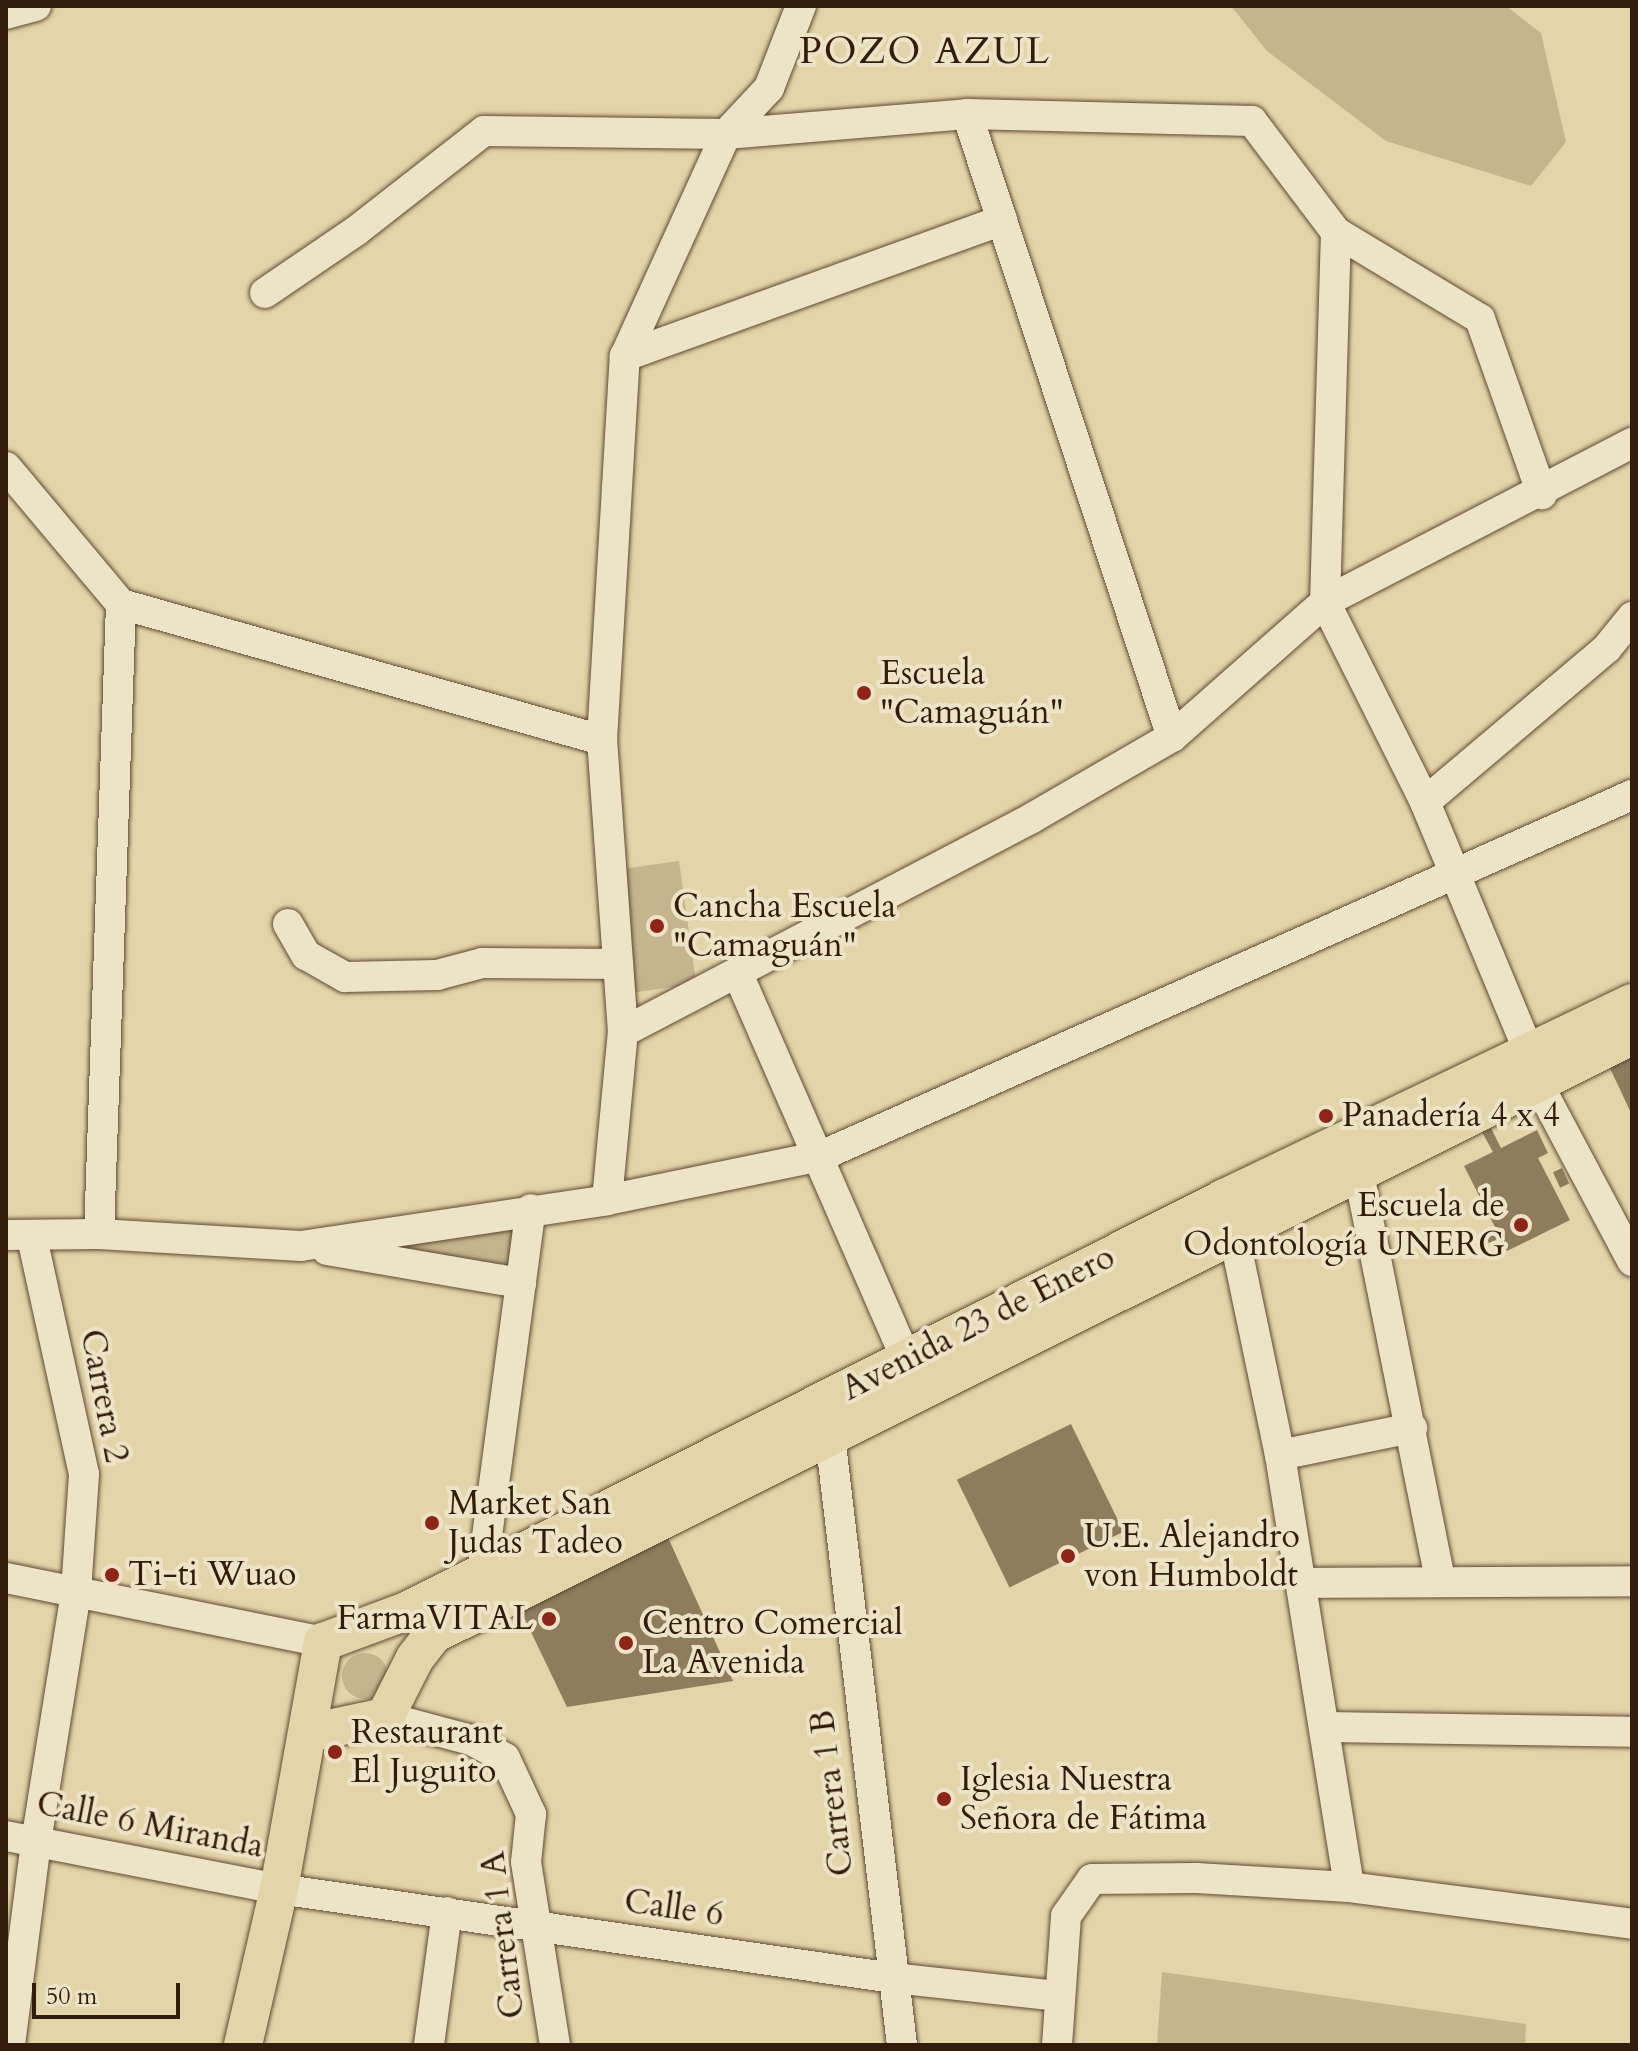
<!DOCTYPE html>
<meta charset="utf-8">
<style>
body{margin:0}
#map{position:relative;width:1638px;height:2051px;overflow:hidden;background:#e3d4a9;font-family:Cardo,serif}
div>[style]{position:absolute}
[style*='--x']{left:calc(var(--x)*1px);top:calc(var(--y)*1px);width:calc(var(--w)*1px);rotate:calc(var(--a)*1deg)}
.green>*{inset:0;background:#c5b58e;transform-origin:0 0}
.round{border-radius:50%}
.building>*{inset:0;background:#8f7c5d;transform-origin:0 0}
.roads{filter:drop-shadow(0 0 2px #5f4a32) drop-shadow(0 0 2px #5f4a32)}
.minor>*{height:30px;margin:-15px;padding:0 15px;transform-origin:15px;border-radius:15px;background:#ede3c7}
.major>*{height:38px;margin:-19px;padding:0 19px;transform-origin:19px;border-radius:19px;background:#e3d4a9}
.dots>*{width:22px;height:22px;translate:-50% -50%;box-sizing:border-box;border:4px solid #ede3c7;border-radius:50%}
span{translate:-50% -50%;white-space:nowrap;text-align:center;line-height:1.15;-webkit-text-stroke:8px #ede3c7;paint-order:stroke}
.poi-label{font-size:34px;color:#331c0b}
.left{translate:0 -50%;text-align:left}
.right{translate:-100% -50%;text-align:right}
.street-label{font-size:34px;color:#331c0b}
.quarter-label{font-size:38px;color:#331c0b;letter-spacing:2px}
.frame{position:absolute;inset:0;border:8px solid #331c0b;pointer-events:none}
.scale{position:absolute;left:32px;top:1983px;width:148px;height:36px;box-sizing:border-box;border:4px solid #331c0b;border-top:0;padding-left:10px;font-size:24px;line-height:28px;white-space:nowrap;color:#331c0b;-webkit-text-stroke:6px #ede3c7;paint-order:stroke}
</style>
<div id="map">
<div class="green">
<i style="clip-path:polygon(1231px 6px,1506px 6px,1541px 33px,1566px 142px,1531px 186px,1386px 141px,1267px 51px)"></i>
<i style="left:679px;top:861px;width:124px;height:63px;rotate:82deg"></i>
<i style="clip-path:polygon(520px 1218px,513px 1275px,345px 1244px)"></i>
<i class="round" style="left:342px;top:1653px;width:46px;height:46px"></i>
<i style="clip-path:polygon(1162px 1972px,1526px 2024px,1525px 2045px,1157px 2045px)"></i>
</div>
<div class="building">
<i style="clip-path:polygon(1632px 1053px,1632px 1115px,1608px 1064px)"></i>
<i style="clip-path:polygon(1491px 1128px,1501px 1148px,1537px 1130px,1548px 1153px,1538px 1158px,1570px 1220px,1507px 1251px,1500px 1238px,1489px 1243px,1485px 1235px,1496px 1229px,1464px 1166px,1493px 1152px,1482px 1132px)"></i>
<i style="left:1562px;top:1168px;width:17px;height:10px;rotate:65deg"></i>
<i style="left:1071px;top:1424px;width:120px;height:127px;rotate:64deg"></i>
<i style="clip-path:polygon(666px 1533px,733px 1681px,567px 1707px,518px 1605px)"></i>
</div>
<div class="roads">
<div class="minor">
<i style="--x:6;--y:14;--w:31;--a:-15"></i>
<i style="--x:967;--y:114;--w:656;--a:71.79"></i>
<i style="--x:1336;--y:232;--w:168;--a:31.1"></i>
<i style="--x:1480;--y:319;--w:186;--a:70.5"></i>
<i style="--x:265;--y:293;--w:110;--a:-34.3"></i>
<i style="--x:356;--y:231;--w:162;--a:-38"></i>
<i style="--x:484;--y:131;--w:242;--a:0.7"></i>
<i style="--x:726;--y:134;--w:242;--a:-4.7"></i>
<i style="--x:967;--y:114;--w:285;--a:1.4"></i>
<i style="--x:1252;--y:121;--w:139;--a:52.9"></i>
<i style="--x:1336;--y:232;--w:370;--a:91.7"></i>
<i style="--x:1325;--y:602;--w:224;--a:63.4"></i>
<i style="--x:1425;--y:802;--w:271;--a:67.4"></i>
<i style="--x:625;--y:356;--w:401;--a:-19.8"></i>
<i style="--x:6;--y:467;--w:179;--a:50"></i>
<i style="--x:121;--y:604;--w:500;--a:15.8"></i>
<i style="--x:1425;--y:802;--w:238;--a:-40.2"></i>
<i style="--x:1607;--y:648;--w:40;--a:-51"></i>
<i style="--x:288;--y:924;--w:36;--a:60"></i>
<i style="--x:306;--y:955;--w:45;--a:29.4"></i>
<i style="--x:345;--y:977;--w:92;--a:-1.2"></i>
<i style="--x:437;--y:975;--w:47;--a:-14.9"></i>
<i style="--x:482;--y:963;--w:136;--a:0.4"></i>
<i style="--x:738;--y:974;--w:421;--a:66.4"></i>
<i style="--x:623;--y:1032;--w:462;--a:-27.6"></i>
<i style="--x:1032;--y:818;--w:162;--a:-30.1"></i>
<i style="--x:1172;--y:737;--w:204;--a:-41.4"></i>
<i style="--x:1325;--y:602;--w:346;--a:-27.4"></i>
<i style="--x:1537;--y:1082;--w:203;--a:62"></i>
<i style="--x:1358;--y:1169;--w:420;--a:78.7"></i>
<i style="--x:607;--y:1200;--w:169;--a:-84.6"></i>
<i style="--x:623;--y:1032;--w:293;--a:-94.1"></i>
<i style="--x:602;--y:740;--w:385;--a:-86.6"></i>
<i style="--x:625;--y:356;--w:244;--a:-65.5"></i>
<i style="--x:726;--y:134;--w:63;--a:-46.9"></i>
<i style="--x:769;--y:88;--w:88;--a:-68.7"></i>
<i style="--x:1230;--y:1216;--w:244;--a:78.2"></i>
<i style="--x:1280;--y:1455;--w:437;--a:80.9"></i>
<i style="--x:99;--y:1234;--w:630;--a:-88"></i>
<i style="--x:6;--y:1235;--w:93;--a:-0.6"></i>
<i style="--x:99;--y:1234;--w:202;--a:3.4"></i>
<i style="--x:301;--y:1246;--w:309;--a:-8.5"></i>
<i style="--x:607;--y:1200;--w:218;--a:-11.6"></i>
<i style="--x:821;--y:1156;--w:888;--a:-24"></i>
<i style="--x:327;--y:1250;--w:197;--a:9.7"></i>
<i style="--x:830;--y:1436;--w:613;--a:83.26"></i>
<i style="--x:1280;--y:1455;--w:135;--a:-11.6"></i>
<i style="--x:482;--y:1574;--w:368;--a:-82.4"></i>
<i style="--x:6;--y:1578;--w:323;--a:11.4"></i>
<i style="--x:1302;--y:1583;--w:330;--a:-0.3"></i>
<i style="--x:385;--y:1717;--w:89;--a:15"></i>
<i style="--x:471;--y:1740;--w:38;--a:28"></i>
<i style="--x:505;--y:1758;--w:62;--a:65.1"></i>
<i style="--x:531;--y:1814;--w:48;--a:95.9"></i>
<i style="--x:526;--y:1862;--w:185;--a:81"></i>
<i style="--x:1326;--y:1727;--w:306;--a:0.9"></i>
<i style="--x:6;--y:1836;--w:278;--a:11"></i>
<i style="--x:279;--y:1889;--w:620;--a:8.25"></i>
<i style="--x:893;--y:1978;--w:166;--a:6.2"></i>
<i style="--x:10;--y:2045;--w:205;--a:-82.7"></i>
<i style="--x:36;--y:1842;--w:253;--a:-80.9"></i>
<i style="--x:76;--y:1592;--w:118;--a:-86.1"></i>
<i style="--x:84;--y:1474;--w:242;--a:-102.4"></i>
<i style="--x:429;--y:2045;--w:134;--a:-82.3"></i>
<i style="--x:1057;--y:2045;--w:129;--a:-86"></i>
<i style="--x:1066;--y:1916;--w:45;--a:-54.9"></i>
<i style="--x:1092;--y:1879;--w:104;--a:-0.6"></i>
<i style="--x:1196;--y:1878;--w:153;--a:3.4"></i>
<i style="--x:1349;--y:1887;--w:285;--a:7.4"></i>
</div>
<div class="major">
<i style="--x:309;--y:1733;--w:78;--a:-11.9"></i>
<i style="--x:385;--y:1717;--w:66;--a:-63"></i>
<i style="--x:415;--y:1658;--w:31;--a:-52"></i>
<i style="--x:434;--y:1634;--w:1339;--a:-26.53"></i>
<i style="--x:243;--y:2045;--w:160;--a:-77"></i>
<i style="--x:279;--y:1889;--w:251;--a:-79.9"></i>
<i style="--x:323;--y:1642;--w:90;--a:-20.3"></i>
<i style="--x:407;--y:1611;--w:916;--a:-26.79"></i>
<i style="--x:1225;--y:1198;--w:451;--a:-25.6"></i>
</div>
</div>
<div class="dots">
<i style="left:864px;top:693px;background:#8f2418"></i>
<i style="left:657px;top:926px;background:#8f2418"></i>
<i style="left:1326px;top:1116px;background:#8f2418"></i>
<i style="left:1521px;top:1225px;background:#8f2418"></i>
<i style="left:432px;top:1523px;background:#8f2418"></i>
<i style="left:1068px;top:1556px;background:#8f2418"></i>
<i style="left:112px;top:1575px;background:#8f2418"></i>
<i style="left:549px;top:1619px;background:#8f2418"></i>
<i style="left:626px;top:1643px;background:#8f2418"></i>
<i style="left:335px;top:1752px;background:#8f2418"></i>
<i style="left:944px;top:1799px;background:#8f2418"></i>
</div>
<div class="poi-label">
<span class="left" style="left:880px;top:693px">Escuela<br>"Camaguán"</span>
<span class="left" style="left:673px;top:926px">Cancha Escuela<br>"Camaguán"</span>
<span class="left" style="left:1342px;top:1116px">Panadería 4 x 4</span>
<span class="right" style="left:1505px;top:1225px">Escuela de<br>Odontología UNERG</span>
<span class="left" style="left:448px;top:1523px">Market San<br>Judas Tadeo</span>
<span class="left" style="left:1084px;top:1556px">U.E. Alejandro<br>von Humboldt</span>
<span class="left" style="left:128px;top:1575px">Ti-ti Wuao</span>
<span class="right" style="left:533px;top:1619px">FarmaVITAL</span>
<span class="left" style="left:642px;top:1643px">Centro Comercial<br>La Avenida</span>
<span class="left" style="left:351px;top:1752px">Restaurant<br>El Juguito</span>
<span class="left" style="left:960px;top:1799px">Iglesia Nuestra<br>Señora de Fátima</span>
</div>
<div class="street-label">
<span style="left:978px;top:1323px;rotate:-27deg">Avenida 23 de Enero</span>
<span style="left:104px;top:1396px;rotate:79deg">Carrera 2</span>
<span style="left:832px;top:1793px;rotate:-97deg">Carrera 1 B</span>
<span style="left:150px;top:1825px;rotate:11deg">Calle 6 Miranda</span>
<span style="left:674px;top:1908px;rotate:8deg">Calle 6</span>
<span style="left:503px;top:1935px;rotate:-97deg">Carrera 1 A</span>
</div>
<div class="quarter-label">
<span style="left:925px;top:52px">POZO AZUL</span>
</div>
<div class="frame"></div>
<div class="scale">50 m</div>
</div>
